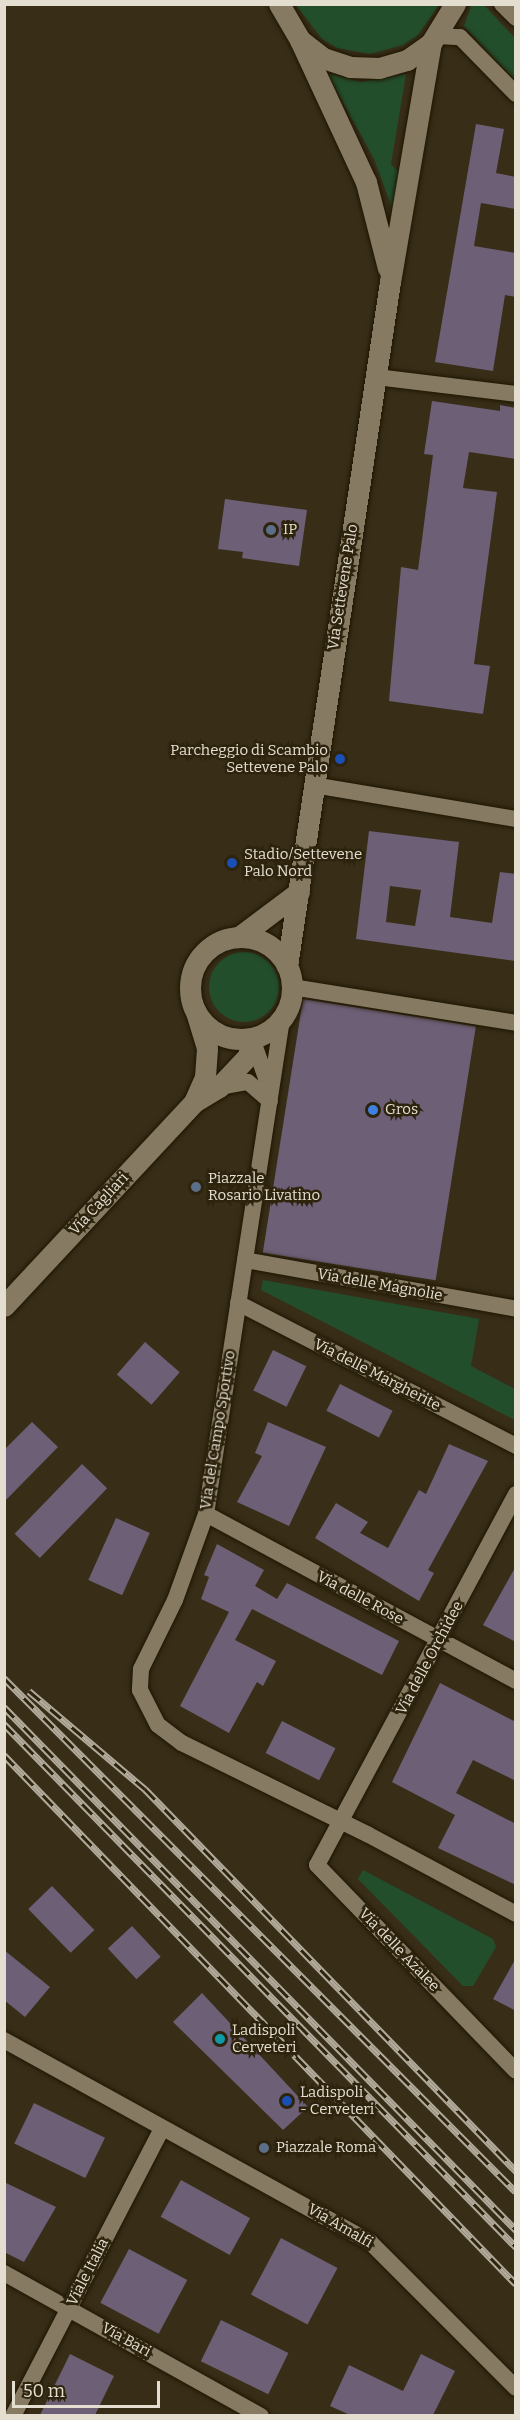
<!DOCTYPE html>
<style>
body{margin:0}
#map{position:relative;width:520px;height:2420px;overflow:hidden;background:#382e18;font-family:Bitter,serif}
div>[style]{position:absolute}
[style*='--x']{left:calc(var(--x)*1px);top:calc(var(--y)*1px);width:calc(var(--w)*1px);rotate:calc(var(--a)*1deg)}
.green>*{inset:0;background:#234e2c}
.round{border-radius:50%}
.building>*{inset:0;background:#6d5f75;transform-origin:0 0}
.roads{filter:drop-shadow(0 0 2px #1f1602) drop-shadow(0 0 2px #1f1602)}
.minor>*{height:16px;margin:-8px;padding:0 8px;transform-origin:8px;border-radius:8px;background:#867b62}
.tertiary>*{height:21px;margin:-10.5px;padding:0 10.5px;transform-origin:10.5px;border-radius:10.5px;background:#867b62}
.tertiary>.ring{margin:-10.5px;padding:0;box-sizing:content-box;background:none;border:21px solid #867b62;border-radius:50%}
.rail>*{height:7px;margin-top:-3.5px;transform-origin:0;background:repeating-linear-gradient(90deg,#2e240e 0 14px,#b1aa9a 0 28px);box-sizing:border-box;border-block:2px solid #b1aa9a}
.dots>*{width:16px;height:16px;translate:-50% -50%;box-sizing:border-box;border:3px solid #2e240e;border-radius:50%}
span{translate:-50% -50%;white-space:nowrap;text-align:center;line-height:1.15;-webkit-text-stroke:5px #2e240e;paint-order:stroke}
.poi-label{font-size:15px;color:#e4ded1}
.left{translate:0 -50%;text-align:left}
.right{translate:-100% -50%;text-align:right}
.street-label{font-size:15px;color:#e4ded1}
.frame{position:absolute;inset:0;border:6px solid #e4ded1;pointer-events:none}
.scale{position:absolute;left:12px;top:2381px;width:148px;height:27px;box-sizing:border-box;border:3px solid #e4ded1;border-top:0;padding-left:8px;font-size:18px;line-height:21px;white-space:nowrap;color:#e4ded1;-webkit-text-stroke:4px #2e240e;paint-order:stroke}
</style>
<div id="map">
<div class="green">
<i style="clip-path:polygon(296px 5px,439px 5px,418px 35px,403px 45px,370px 54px,337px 48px,322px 39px)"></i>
<i style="clip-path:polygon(471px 6px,485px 6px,515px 38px,515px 80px,464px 26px)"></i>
<i style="clip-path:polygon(327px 73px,361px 82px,406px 74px,391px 164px,401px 175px,395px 216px,374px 159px)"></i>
<i class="round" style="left:209px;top:952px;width:70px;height:70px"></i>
<i style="clip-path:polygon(263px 1280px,479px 1319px,471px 1366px,515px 1389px,515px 1420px,261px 1290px)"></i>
<i style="clip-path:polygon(363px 1870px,493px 1939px,496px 1947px,473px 1986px,463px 1986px,358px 1879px)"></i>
</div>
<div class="building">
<i style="clip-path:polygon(476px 124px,504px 129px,496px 173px,516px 177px,516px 209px,481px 203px,474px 246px,516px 253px,516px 297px,505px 295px,493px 371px,435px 362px)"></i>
<i style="clip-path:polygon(432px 401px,500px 411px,500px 405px,516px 408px,516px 459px,469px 452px,463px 488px,497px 492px,474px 664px,490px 666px,483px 714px,389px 701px,401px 567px,418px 570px,433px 455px,424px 454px)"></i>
<i style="clip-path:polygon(225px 499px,307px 510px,299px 566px,242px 558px,243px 552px,218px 549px)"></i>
<i style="clip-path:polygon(evenodd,369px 831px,459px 842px,450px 917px,492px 923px,500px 872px,516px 874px,516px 961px,356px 939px,369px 831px,390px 886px,421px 890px,415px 926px,386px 922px,390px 886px)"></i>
<i style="left:303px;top:999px;width:175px;height:257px;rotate:9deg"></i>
<i style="left:145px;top:1342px;width:46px;height:43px;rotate:41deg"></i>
<i style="left:273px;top:1350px;width:37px;height:45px;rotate:26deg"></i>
<i style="left:340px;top:1384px;width:59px;height:30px;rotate:27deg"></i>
<i style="clip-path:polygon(32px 1422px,58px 1447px,4px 1502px,4px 1450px)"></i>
<i style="clip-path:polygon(268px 1422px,326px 1447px,289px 1526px,237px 1502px,262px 1456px,255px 1453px)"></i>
<i style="clip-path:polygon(449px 1444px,488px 1461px,428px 1570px,434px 1573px,419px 1601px,315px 1538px,336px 1503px,368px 1522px,360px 1533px,388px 1548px,419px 1490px,426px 1494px)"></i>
<i style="left:82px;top:1464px;width:35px;height:97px;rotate:44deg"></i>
<i style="left:116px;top:1518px;width:37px;height:68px;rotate:24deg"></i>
<i style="clip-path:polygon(217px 1544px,264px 1570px,255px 1586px,277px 1599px,287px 1583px,399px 1641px,382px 1675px,252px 1609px,235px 1640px,276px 1661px,263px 1686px,257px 1682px,229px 1733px,180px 1706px,229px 1612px,201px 1599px,209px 1577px,204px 1575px)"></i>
<i style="clip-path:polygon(516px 1566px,516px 1642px,483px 1625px)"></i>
<i style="clip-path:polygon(440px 1683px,516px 1722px,516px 1781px,473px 1760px,456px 1793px,516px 1824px,516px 1885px,438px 1848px,455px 1815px,392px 1782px)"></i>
<i style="left:282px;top:1721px;width:60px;height:36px;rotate:27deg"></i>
<i style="left:52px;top:1886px;width:61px;height:33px;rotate:46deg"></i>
<i style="left:132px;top:1926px;width:42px;height:33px;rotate:47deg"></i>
<i style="clip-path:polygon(4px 1950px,50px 1987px,25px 2017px,4px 2000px)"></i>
<i style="clip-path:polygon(516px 1958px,516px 2011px,493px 1999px)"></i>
<i style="clip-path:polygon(202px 1993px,308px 2107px,283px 2130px,173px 2022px)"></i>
<i style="left:34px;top:2103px;width:79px;height:45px;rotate:26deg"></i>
<i style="left:181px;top:2180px;width:79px;height:42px;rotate:29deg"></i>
<i style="clip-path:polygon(4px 2182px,56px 2207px,24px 2262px,4px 2252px)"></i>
<i style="left:281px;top:2238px;width:64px;height:64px;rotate:28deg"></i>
<i style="left:129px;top:2249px;width:66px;height:61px;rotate:28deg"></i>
<i style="left:221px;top:2320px;width:75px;height:46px;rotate:26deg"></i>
<i style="clip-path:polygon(70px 2354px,114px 2376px,95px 2415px,40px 2415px)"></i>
<i style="clip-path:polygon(421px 2354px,455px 2371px,433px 2415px,350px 2415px,330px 2406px,349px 2365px,403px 2391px)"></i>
</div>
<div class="roads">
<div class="minor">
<i style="--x:502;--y:4;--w:20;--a:45"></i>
<i style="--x:438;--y:36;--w:22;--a:3"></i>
<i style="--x:460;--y:37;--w:80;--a:45.5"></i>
<i style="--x:376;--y:377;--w:141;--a:6.9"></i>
<i style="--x:313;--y:785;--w:206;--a:9.5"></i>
<i style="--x:292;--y:987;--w:227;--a:9.1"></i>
<i style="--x:282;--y:1019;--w:501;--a:98.73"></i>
<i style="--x:206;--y:1514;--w:91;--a:109.8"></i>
<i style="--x:175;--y:1600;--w:77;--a:116.2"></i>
<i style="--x:141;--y:1669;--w:21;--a:93"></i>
<i style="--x:140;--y:1690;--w:39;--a:63"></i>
<i style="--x:158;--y:1725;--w:30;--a:37"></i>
<i style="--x:182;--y:1743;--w:206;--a:26.2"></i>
<i style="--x:367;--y:1834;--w:169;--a:28.2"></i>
<i style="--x:252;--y:1038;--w:55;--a:70.9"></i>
<i style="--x:219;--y:1087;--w:29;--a:-10"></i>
<i style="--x:248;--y:1082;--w:29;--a:41"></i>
<i style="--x:245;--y:1260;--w:275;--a:10.2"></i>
<i style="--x:238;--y:1303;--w:313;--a:27.2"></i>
<i style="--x:516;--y:1494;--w:421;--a:118.2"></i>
<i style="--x:317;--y:1865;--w:286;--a:46"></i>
<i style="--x:206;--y:1514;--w:352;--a:28.3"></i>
<i style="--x:4;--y:2040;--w:418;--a:28.9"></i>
<i style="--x:370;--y:2242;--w:206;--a:45"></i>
<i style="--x:4;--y:2273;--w:294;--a:29.1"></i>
<i style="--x:13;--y:2416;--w:324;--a:-62.6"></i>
</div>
<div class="tertiary">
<i style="--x:279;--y:4;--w:42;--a:59.7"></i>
<i style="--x:300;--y:40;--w:29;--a:38"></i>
<i style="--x:323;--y:58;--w:28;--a:18"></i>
<i style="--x:350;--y:67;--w:29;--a:2"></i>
<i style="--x:379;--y:68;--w:29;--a:-16"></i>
<i style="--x:407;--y:60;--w:29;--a:-35"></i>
<i style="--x:431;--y:43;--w:46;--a:-58.4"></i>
<i style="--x:300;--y:40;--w:157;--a:65.1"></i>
<i style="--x:366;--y:182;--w:89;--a:75.7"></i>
<i style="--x:239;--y:937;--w:75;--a:-36.9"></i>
<i class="ring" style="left:190px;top:937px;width:81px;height:81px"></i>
<i style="--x:287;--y:966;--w:692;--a:-81.44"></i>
<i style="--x:390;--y:282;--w:242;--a:-80.3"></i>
<i style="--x:194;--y:1102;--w:27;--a:-66"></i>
<i style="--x:205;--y:1077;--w:29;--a:-86"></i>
<i style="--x:207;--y:1048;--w:34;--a:-107"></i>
<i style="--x:4;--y:1306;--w:279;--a:-47"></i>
<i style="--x:194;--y:1102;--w:29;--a:-31"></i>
<i style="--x:219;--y:1087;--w:42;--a:-46.9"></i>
<i style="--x:248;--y:1056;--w:18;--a:-77"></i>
</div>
</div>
<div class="rail">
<i style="--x:4;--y:1678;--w:725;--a:45.11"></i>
<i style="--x:29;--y:1691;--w:152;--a:40.2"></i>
<i style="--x:145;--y:1789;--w:533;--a:45.84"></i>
<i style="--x:4;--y:1707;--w:732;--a:45.61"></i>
<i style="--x:4;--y:1724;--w:732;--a:45.61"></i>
<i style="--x:4;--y:1755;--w:736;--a:45.94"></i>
</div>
<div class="dots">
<i style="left:271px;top:530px;background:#5c6f8a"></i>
<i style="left:340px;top:759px;background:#1a4fb4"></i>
<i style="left:232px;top:863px;background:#1a4fb4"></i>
<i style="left:373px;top:1110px;background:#3f7fe0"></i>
<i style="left:196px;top:1187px;background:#5c6f8a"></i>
<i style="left:220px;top:2039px;background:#0f9aa8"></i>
<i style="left:287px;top:2101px;background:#1a4fb4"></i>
<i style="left:264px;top:2148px;background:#5c6f8a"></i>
</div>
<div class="poi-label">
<span class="left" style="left:283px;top:530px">IP</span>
<span class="right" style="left:328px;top:759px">Parcheggio di Scambio<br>Settevene Palo</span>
<span class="left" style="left:244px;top:863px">Stadio/Settevene<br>Palo Nord</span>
<span class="left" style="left:385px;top:1110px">Gros</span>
<span class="left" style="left:208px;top:1187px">Piazzale<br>Rosario Livatino</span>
<span class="left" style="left:232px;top:2039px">Ladispoli<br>Cerveteri</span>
<span class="left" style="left:300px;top:2101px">Ladispoli<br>- Cerveteri</span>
<span class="left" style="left:276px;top:2148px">Piazzale Roma</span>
</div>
<div class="street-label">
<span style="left:343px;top:587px;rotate:-81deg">Via Settevene Palo</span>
<span style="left:99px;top:1204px;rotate:-47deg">Via Cagliari</span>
<span style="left:380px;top:1285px;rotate:10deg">Via delle Magnolie</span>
<span style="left:377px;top:1375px;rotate:27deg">Via delle Margherite</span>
<span style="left:218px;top:1430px;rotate:-81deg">Via del Campo Sportivo</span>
<span style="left:360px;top:1598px;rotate:28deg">Via delle Rose</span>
<span style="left:430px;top:1658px;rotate:-62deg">Via delle Orchidee</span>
<span style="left:399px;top:1950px;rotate:46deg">Via delle Azalee</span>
<span style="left:340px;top:2226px;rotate:30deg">Via Amalfi</span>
<span style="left:88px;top:2272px;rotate:-63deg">Viale Italia</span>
<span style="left:126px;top:2340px;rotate:29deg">Via Bari</span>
</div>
<div class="frame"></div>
<div class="scale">50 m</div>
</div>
